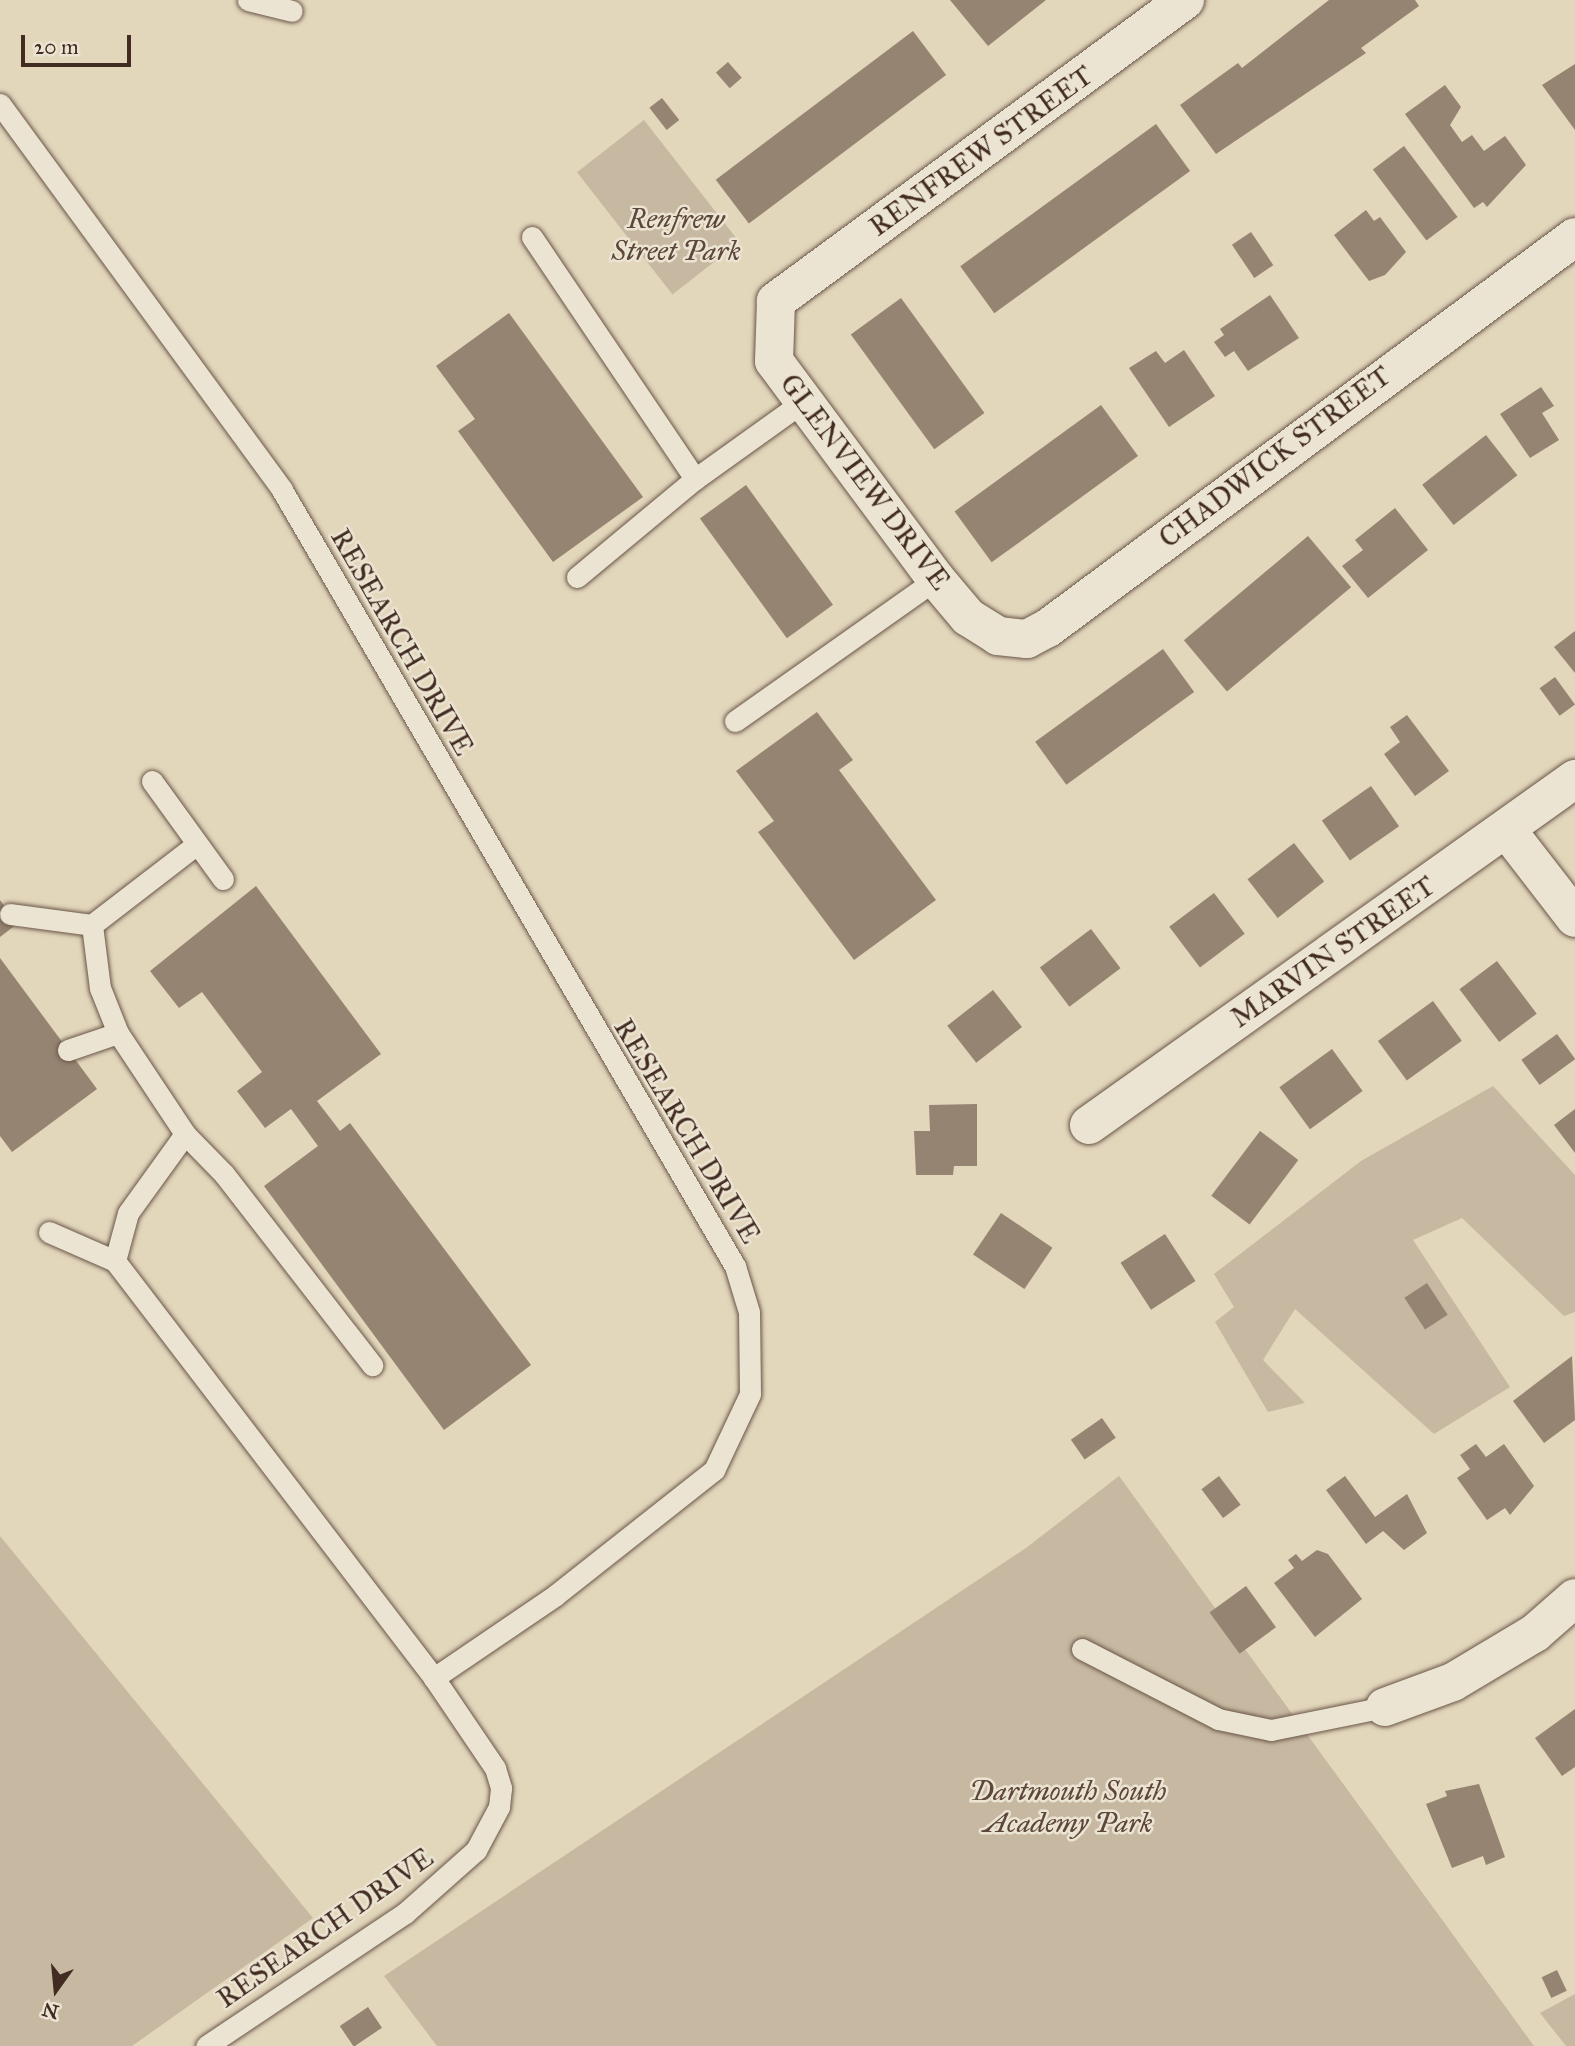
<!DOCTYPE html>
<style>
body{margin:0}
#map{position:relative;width:1575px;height:2046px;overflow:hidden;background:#e2d6bb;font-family:"IM FELL Great Primer",serif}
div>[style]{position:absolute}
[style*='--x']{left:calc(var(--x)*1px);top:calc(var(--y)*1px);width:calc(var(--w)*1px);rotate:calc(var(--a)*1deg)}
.green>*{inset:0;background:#c7b9a1;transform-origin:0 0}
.building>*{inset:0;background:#958471;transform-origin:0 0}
.roads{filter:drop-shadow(0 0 2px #6a5648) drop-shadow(0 0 2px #6a5648)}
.service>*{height:21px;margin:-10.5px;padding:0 10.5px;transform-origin:10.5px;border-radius:10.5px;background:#ece4d3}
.minor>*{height:38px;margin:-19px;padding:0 19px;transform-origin:19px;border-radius:19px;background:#ece4d3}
span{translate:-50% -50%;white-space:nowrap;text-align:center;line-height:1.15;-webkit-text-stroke:5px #ece4d3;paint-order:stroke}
.street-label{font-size:28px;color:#422b21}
.park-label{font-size:28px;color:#5d473b;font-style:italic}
.north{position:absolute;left:21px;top:1955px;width:70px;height:70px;-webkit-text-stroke:5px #ece4d3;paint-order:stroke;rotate:195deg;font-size:19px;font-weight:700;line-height:28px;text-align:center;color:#422b21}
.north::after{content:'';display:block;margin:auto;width:24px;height:32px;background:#422b21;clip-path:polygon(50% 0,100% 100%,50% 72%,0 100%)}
.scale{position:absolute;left:21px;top:35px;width:110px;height:32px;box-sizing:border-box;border:4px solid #422b21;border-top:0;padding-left:9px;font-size:21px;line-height:24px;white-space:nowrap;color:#422b21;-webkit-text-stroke:5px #ece4d3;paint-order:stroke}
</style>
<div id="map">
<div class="green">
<i style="left:644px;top:120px;width:155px;height:85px;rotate:52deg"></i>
<i style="clip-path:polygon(1493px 1086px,1575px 1175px,1575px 1312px,1564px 1316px,1462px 1218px,1413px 1240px,1510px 1387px,1434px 1434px,1295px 1309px,1263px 1360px,1305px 1403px,1268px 1412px,1215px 1322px,1234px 1307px,1214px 1274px,1361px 1161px)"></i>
<i style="clip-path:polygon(1119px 1476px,1534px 2046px,437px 2046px,384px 1976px,1026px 1548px)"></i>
<i style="clip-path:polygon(0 1536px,313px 1918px,132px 2046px,0 2046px)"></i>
<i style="clip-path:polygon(1575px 1994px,1575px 2046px,1566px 2046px,1540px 2013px)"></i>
</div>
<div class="building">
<i style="clip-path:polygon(950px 0,1046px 0,988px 46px)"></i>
<i style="clip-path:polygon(1329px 0,1415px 0,1419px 6px,1361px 48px,1366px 53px,1216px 154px,1180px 105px,1238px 63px,1242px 68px)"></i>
<i style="left:913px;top:31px;width:55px;height:247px;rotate:53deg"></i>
<i style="left:728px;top:62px;width:21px;height:16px;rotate:49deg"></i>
<i style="clip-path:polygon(1575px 64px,1575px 130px,1542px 85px)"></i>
<i style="clip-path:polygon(1445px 85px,1461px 107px,1450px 125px,1462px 142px,1472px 135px,1484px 151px,1505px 136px,1526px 165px,1487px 207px,1483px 202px,1474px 208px,1405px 114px)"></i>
<i style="left:662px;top:98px;width:28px;height:16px;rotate:52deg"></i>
<i style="left:1156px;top:124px;width:58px;height:242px;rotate:54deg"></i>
<i style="left:1404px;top:146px;width:89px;height:39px;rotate:53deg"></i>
<i style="clip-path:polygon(1366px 210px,1374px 221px,1380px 217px,1406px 252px,1385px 275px,1369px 281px,1334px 235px)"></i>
<i style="left:1251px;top:232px;width:40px;height:23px;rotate:56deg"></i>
<i style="clip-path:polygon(1270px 295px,1299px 338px,1248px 371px,1234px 351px,1225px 357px,1214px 342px,1224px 335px,1220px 329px)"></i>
<i style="left:901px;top:298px;width:142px;height:62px;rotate:54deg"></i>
<i style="clip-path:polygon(509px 313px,643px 497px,553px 562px,458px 431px,475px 419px,436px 366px)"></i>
<i style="clip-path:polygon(1184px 350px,1215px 396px,1169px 427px,1129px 368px,1156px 351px,1165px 363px)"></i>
<i style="clip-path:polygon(1541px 387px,1554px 406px,1542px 413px,1559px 440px,1530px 458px,1500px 414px)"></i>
<i style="left:1101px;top:405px;width:63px;height:181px;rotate:54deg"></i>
<i style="left:1486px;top:435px;width:51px;height:81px;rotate:52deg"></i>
<i style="left:746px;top:485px;width:148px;height:57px;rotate:54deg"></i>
<i style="clip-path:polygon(1395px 508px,1428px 550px,1368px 598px,1342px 566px,1363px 550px,1355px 540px)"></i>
<i style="left:1308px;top:536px;width:67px;height:162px;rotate:50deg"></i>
<i style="clip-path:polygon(1575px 631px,1575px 673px,1554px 647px)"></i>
<i style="left:1163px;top:649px;width:53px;height:158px;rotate:54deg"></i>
<i style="left:1555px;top:677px;width:34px;height:19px;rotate:54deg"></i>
<i style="clip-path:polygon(817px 712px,853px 760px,839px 770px,936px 900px,854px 960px,758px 832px,774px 821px,736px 771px)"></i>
<i style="clip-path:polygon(1407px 715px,1449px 771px,1415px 796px,1384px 754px,1400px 742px,1390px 727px)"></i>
<i style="left:1371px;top:786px;width:49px;height:60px;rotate:55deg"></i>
<i style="left:1294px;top:843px;width:49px;height:59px;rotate:52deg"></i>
<i style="clip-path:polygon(256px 886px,381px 1054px,317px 1101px,340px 1131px,350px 1123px,531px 1365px,444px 1430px,264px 1186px,318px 1146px,291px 1109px,265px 1128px,237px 1091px,262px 1072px,202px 992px,179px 1008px,150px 971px)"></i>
<i style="left:1214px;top:893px;width:51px;height:56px;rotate:53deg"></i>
<i style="clip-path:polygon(0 900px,17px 924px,0 937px)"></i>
<i style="left:1091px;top:929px;width:49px;height:64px;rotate:53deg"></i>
<i style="clip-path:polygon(0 958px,97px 1089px,12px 1152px,0 1136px)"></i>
<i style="left:1497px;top:961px;width:66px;height:47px;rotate:53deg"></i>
<i style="left:993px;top:990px;width:47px;height:58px;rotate:52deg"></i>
<i style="left:1433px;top:1001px;width:49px;height:68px;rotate:54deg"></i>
<i style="left:1557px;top:1034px;width:31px;height:44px;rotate:54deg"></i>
<i style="left:1332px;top:1049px;width:52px;height:65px;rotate:54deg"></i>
<i style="clip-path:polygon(977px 1104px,977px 1166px,954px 1166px,953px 1175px,916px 1175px,914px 1131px,930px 1131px,929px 1105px)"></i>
<i style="clip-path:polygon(1575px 1109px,1575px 1153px,1554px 1125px)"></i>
<i style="left:1260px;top:1131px;width:48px;height:81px;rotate:37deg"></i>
<i style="left:1001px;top:1213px;width:62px;height:50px;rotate:34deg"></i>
<i style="left:1165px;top:1234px;width:56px;height:53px;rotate:57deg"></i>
<i style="left:1427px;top:1283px;width:38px;height:27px;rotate:57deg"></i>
<i style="clip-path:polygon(1572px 1356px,1575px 1420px,1544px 1443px,1513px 1401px)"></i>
<i style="left:1102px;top:1418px;width:24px;height:38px;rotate:55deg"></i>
<i style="clip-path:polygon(1476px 1444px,1486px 1457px,1504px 1444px,1534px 1486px,1510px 1515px,1505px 1508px,1487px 1520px,1457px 1478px,1470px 1469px,1460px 1455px)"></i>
<i style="left:1219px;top:1476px;width:36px;height:22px;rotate:53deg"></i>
<i style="clip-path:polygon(1345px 1476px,1375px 1517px,1407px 1494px,1427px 1533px,1404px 1550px,1383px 1531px,1366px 1544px,1326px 1490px)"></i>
<i style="clip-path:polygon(1317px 1550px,1328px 1554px,1362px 1599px,1315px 1637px,1274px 1583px,1294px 1568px,1288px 1560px,1296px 1554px,1302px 1561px)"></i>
<i style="left:1246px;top:1586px;width:51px;height:45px;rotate:54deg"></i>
<i style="clip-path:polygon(1575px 1709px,1575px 1767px,1562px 1776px,1535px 1738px)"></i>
<i style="clip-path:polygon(1479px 1784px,1505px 1857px,1486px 1865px,1483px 1856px,1452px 1868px,1426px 1804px,1447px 1796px,1445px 1791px)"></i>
<i style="left:1557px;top:1970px;width:23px;height:17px;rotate:65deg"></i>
<i style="left:368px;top:2007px;width:25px;height:34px;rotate:56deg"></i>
</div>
<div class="roads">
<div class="service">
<i style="--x:248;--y:0;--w:45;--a:14"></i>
<i style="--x:0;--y:104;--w:478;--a:53.8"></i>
<i style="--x:282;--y:490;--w:899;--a:59.73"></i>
<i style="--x:735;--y:1266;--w:48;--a:73.1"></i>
<i style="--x:749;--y:1312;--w:82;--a:89.3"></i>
<i style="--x:750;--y:1394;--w:84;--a:115.3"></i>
<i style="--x:714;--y:1470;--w:201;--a:141.7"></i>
<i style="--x:556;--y:1595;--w:148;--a:145.8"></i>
<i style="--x:434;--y:1678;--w:109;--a:55.9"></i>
<i style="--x:495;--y:1768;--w:21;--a:73"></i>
<i style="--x:501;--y:1788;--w:19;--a:96"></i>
<i style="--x:499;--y:1807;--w:49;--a:118.1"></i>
<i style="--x:476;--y:1850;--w:95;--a:138.4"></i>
<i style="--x:405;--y:1913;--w:239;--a:146.2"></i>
<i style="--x:532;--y:237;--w:292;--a:56"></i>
<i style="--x:577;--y:577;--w:153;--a:-39.7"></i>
<i style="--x:695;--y:479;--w:134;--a:-35.6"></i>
<i style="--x:735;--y:721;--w:246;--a:-35.2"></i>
<i style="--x:152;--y:781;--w:121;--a:54.1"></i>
<i style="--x:197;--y:844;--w:133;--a:142.4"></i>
<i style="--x:92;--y:925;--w:64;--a:82.8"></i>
<i style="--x:100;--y:988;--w:48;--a:68.2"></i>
<i style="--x:118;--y:1033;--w:121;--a:56.4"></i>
<i style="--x:185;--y:1134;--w:97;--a:125.8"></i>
<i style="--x:128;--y:1213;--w:50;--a:105.2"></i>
<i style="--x:115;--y:1261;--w:525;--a:52.58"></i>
<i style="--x:10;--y:914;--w:83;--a:7.6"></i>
<i style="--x:68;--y:1050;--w:53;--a:-18.8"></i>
<i style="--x:185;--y:1134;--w:56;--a:45.7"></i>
<i style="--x:224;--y:1174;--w:242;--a:52.2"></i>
<i style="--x:49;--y:1232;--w:72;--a:23.7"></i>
<i style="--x:1082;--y:1649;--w:153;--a:27.2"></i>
<i style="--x:1218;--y:1719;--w:54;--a:11.7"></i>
<i style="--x:1271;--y:1730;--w:116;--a:-11.4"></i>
</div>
<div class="minor">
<i style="--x:1185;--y:0;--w:508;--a:143.65"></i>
<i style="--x:776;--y:301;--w:60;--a:91.9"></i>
<i style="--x:774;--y:361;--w:272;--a:53.4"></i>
<i style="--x:936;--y:579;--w:50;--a:49.9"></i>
<i style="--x:968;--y:617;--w:36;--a:32"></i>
<i style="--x:998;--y:636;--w:29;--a:6"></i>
<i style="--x:1027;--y:639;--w:24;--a:-28"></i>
<i style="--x:1048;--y:628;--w:656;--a:-36.57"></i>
<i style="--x:1507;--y:830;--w:111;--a:52.3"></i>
<i style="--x:1089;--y:1125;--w:597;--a:-35.45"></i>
<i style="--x:1385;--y:1707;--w:72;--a:-20.2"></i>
<i style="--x:1453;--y:1682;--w:96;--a:-30.9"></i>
<i style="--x:1535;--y:1633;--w:53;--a:-41.2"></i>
</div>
</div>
<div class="street-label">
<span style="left:981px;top:151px;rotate:-36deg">RENFREW STREET</span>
<span style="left:1275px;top:457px;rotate:-37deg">CHADWICK STREET</span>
<span style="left:865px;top:482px;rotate:53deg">GLENVIEW DRIVE</span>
<span style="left:402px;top:642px;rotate:60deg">RESEARCH DRIVE</span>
<span style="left:1333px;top:952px;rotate:-35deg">MARVIN STREET</span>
<span style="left:687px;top:1131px;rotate:59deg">RESEARCH DRIVE</span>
<span style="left:325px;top:1928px;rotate:-35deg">RESEARCH DRIVE</span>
</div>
<div class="park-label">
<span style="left:676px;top:235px">Renfrew<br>Street Park</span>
<span style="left:1068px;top:1807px">Dartmouth South<br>Academy Park</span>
</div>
<div class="north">N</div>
<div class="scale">20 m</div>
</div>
